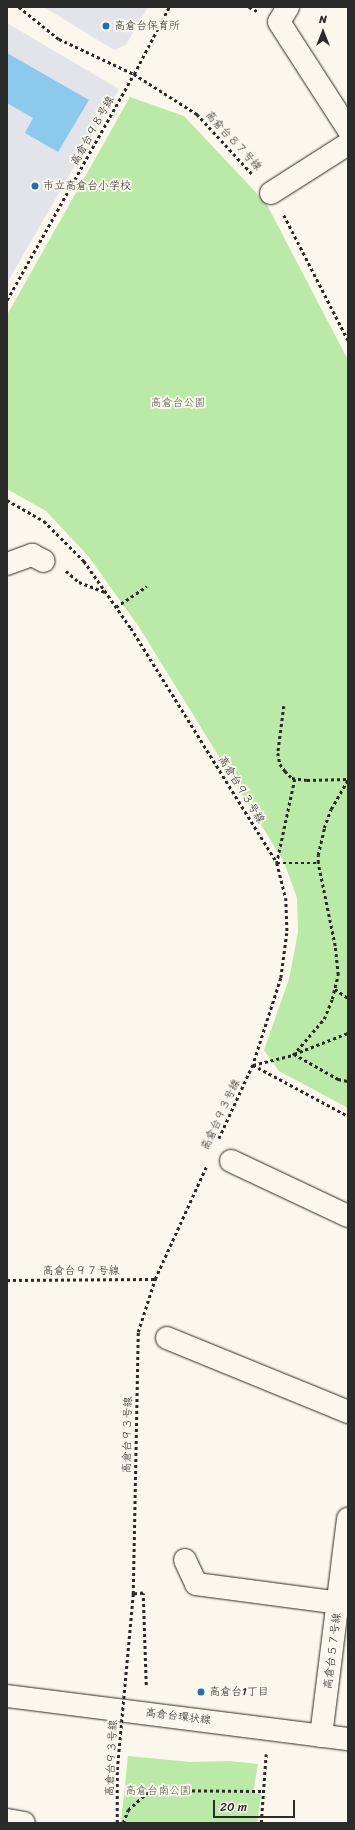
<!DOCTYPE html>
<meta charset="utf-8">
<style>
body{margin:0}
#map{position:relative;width:355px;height:1830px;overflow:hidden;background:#fbf7ec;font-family:Sriracha,"Klee One",sans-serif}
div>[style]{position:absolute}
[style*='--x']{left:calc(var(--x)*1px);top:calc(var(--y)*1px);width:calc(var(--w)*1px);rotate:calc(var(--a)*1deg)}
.built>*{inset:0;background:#e3e4ea}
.green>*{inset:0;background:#bae9a8}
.water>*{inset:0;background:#8bcaec}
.path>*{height:2.5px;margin-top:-1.25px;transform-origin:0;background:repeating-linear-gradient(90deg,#2b2b2b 0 3px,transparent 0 6px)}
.roads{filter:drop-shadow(0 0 1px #2b2b2b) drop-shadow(0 0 1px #2b2b2b)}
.minor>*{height:22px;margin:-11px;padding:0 11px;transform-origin:11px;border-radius:11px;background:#fbf7ec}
.path-bridge>*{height:2.5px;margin-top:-1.25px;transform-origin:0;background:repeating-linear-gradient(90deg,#2b2b2b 0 3px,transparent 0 6px)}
.dots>*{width:11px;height:11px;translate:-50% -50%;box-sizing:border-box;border:2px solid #fbf7ec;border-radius:50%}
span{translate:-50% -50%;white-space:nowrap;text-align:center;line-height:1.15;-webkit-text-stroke:4px #fbf7ec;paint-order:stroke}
.poi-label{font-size:11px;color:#2b2b2b}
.left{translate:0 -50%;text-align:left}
.street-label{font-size:11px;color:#2b2b2b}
.park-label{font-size:11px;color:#4f5a4a}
.frame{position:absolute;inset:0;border:8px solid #2b2b2b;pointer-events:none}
.north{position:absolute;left:303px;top:12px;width:40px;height:40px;-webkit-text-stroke:3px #fbf7ec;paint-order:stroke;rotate:0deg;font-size:11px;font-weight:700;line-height:16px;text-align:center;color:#2b2b2b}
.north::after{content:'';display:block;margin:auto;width:14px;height:18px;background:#2b2b2b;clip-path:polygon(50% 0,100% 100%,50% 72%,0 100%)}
.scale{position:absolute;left:213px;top:1800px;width:82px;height:18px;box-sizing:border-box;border:2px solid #2b2b2b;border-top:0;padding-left:5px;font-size:12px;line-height:14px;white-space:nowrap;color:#2b2b2b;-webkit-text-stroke:3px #fbf7ec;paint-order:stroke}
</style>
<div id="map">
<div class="built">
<i style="clip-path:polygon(44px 7px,148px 7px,126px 45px,114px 50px)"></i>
<i style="clip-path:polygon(7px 23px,119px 89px,7px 283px)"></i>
</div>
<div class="green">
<i style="clip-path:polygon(130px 97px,184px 116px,266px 203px,348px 360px,348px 1108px,279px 1071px,264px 1050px,289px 979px,298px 932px,297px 898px,284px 862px,139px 627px,89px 557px,46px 511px,7px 489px,7px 315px)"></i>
<i style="clip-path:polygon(128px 1756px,191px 1762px,229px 1761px,258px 1764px,253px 1793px,261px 1794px,257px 1823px,121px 1823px)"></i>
</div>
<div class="water">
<i style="clip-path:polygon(7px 53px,89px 100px,58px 152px,25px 133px,33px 118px,7px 103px)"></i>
</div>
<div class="path">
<i style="--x:19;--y:7;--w:51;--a:38.7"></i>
<i style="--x:59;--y:39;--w:83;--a:25"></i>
<i style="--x:134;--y:74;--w:75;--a:32.4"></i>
<i style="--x:197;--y:114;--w:83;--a:47.4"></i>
<i style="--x:249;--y:7;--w:9;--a:27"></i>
<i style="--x:284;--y:215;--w:140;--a:62.9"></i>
<i style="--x:7;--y:300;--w:259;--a:-60.7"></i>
<i style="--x:134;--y:74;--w:76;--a:-62.4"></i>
<i style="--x:7;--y:500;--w:43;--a:29.6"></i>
<i style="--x:44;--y:521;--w:57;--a:45"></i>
<i style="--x:84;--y:561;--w:82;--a:55"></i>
<i style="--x:131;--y:628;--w:277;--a:58.1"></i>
<i style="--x:277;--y:863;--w:36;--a:76"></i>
<i style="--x:286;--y:898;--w:35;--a:88"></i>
<i style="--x:287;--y:933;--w:45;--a:97.6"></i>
<i style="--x:281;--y:978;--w:91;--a:107.8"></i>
<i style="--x:253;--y:1065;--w:81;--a:114.7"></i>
<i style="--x:66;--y:571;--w:17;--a:40"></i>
<i style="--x:79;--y:582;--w:28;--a:21"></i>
<i style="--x:116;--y:607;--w:37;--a:-34"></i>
<i style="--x:284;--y:706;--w:47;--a:97.3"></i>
<i style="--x:278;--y:753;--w:11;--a:80"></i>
<i style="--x:280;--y:764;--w:9;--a:54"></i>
<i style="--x:285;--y:771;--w:10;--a:45"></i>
<i style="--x:292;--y:778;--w:15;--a:8"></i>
<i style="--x:307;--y:780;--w:41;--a:-1.4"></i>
<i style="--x:295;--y:779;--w:86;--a:102.1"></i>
<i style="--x:277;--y:863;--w:41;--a:0"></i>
<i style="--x:335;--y:989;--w:16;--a:35"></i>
<i style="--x:294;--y:1054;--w:51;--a:29.6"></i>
<i style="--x:338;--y:1079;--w:10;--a:11"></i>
<i style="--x:294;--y:1054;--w:58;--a:-21.3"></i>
<i style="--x:253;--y:1065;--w:41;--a:-14"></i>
<i style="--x:293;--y:1055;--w:48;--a:-49.3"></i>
<i style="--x:324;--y:1019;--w:22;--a:-68"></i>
<i style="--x:332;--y:999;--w:25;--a:-76"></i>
<i style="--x:338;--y:975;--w:29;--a:-96"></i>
<i style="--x:335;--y:946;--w:85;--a:-101.6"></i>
<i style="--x:318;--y:863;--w:8;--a:-90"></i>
<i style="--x:318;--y:855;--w:28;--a:-77"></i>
<i style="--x:324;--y:828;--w:20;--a:-70"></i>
<i style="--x:331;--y:809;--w:34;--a:-60"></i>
<i style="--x:253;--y:1065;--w:108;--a:28.2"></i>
<i style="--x:7;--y:1280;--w:147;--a:-0.4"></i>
<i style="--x:146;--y:1685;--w:92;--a:-91.9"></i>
<i style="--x:143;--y:1593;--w:10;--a:174"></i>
<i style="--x:133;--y:1594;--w:262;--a:-88.9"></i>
<i style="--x:138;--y:1332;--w:56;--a:-72.2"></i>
<i style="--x:155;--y:1279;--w:123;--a:-65.5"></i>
<i style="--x:117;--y:1823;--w:53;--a:-90"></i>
<i style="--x:123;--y:1823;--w:14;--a:-69"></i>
<i style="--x:128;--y:1810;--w:30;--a:-42"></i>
<i style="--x:150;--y:1790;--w:113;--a:0.5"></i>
<i style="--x:261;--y:1823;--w:69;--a:-85.9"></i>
</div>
<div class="roads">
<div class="minor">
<i style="--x:288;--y:7;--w:17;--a:121"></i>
<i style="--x:279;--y:22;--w:127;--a:57.2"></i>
<i style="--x:271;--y:193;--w:91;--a:-32.5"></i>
<i style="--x:7;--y:564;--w:27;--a:-20"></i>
<i style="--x:32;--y:555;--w:13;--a:27"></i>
<i style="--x:231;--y:1161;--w:129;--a:25.2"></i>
<i style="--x:167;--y:1338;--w:196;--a:22.2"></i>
<i style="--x:185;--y:1560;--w:26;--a:65"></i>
<i style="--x:196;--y:1584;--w:153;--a:7.5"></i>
<i style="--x:7;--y:1696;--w:344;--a:7.2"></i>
<i style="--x:321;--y:1736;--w:219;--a:-82.9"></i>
<i style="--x:7;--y:1820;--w:17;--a:10"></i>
</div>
</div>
<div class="path-bridge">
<i style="--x:117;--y:1770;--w:177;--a:-84.8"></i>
</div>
<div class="dots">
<i style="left:106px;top:26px;background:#1f6fb2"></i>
<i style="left:35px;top:186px;background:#1f6fb2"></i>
<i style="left:201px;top:1692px;background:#1f6fb2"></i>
</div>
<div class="poi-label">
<span class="left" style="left:114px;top:26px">高倉台保育所</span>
<span class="left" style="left:43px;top:186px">市立高倉台小学校</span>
<span class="left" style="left:209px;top:1692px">高倉台1丁目</span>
</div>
<div class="street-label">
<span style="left:93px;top:131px;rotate:-61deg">高倉台９８号線</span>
<span style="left:233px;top:141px;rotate:47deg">高倉台８７号線</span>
<span style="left:241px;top:790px;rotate:58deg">高倉台９３号線</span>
<span style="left:221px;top:1115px;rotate:-65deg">高倉台９３号線</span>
<span style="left:81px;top:1271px">高倉台９７号線</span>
<span style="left:128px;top:1435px;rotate:-89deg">高倉台９３号線</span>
<span style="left:333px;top:1651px;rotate:-83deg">高倉台５７号線</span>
<span style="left:178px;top:1717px;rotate:7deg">高倉台環状線</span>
<span style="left:112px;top:1758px;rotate:-87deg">高倉台９３号線</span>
</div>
<div class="park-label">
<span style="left:178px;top:403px">高倉台公園</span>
<span style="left:158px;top:1791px">高倉台南公園</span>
</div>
<div class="frame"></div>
<div class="north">N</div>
<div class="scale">20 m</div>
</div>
